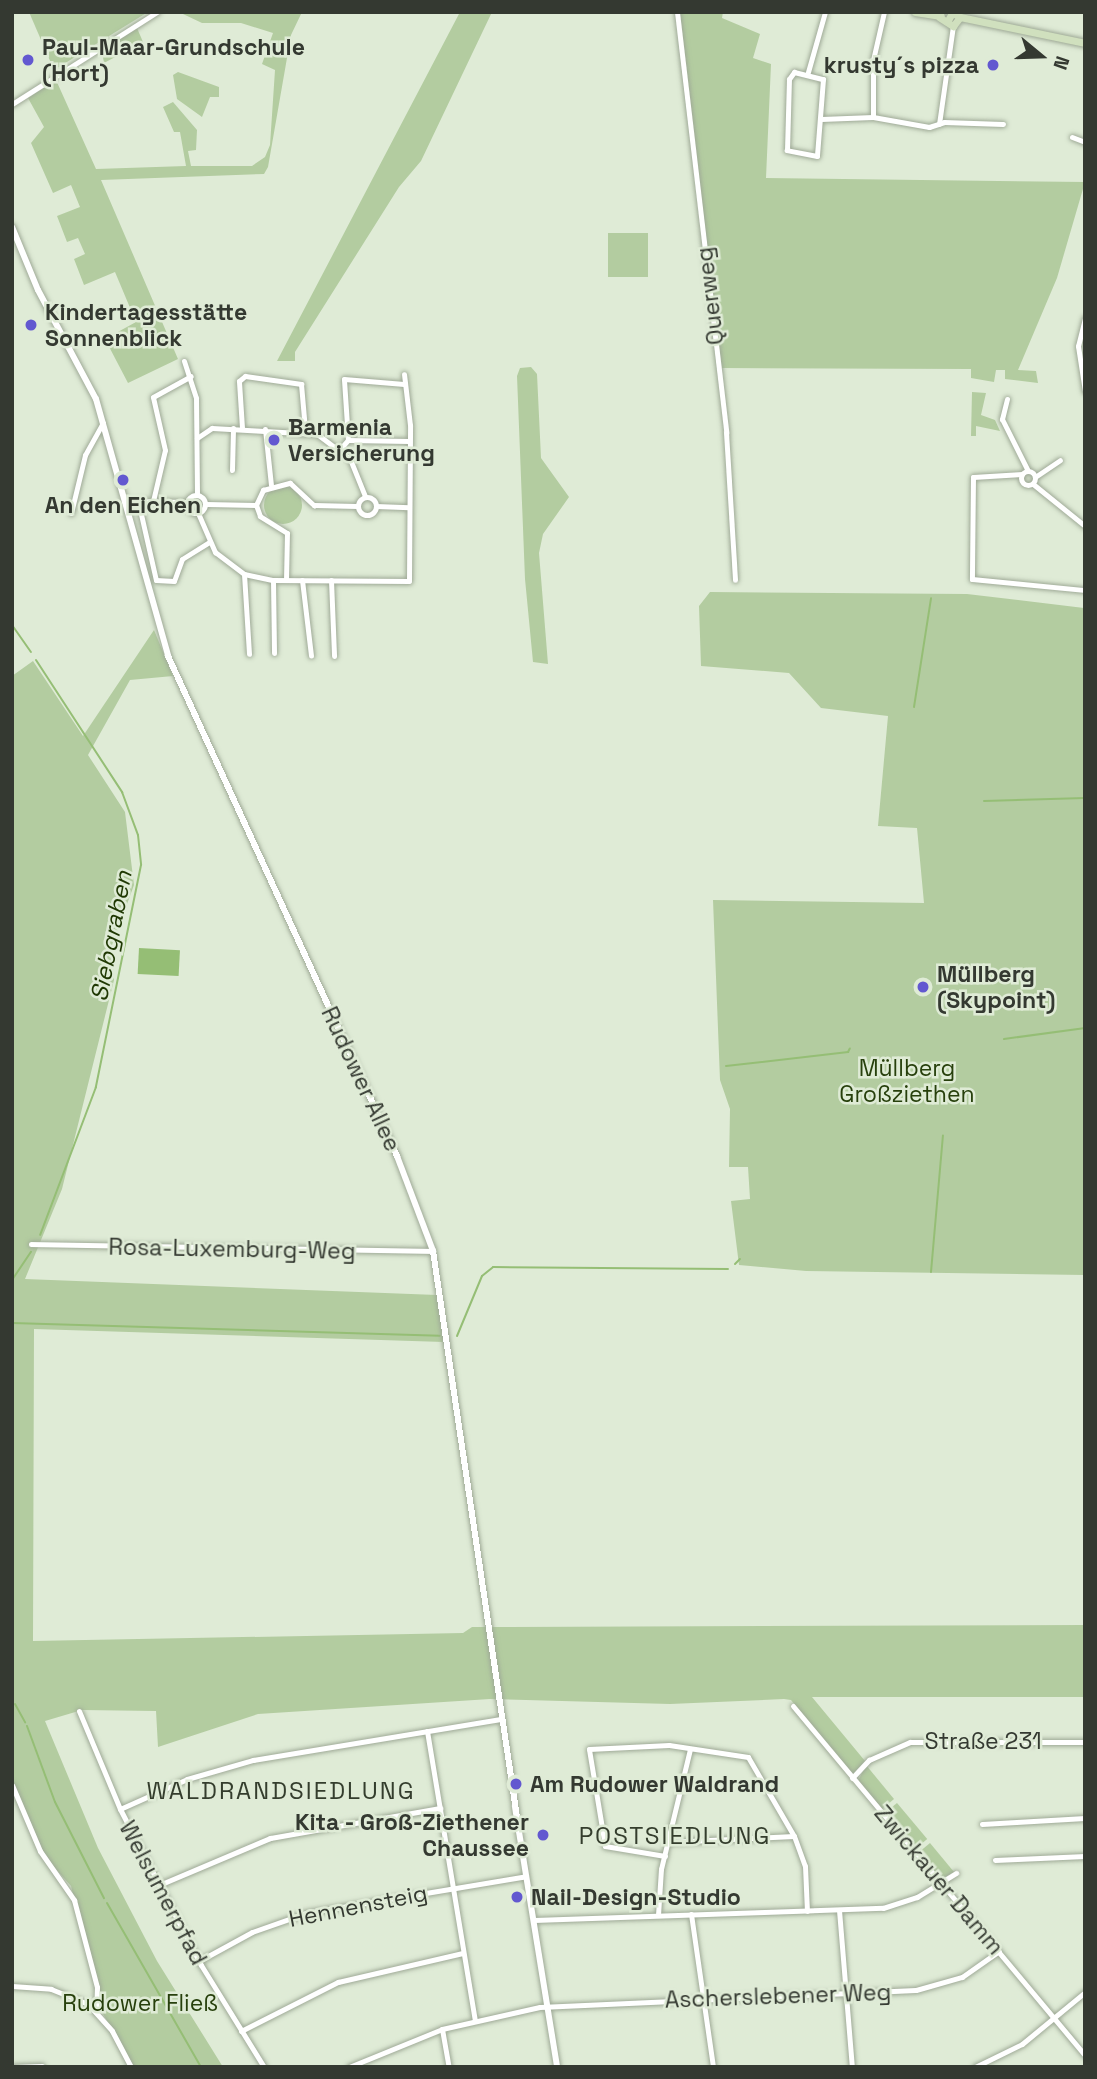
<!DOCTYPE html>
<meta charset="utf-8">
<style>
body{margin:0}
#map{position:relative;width:1097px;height:2079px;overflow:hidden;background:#dfebd6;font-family:"Space Grotesk",sans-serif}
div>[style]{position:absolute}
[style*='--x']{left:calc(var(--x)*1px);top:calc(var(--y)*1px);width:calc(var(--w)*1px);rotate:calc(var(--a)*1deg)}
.green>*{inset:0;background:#b3cca0;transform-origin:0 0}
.round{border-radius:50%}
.water>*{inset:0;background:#95be75;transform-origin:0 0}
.stream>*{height:2px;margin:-1px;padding:0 1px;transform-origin:1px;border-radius:1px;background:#95be75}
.roads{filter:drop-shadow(0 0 2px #9faa97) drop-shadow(0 0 2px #9faa97)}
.minor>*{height:5px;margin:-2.5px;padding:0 2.5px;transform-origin:2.5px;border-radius:2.5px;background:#fff}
.minor>.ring{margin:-2.5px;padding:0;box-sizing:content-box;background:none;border:5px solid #fff;border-radius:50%}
.tertiary>*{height:6px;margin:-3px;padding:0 3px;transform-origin:3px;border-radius:3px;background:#fff}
.secondary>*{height:7px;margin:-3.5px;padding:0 3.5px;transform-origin:3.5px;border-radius:3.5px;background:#d0e0be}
.dots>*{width:19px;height:19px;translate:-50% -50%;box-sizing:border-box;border:4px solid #dfebd6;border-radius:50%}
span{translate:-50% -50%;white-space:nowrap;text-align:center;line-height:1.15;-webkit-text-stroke:5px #dfebd6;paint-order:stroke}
.poi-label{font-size:23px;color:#343931;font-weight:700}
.left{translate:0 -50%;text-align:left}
.right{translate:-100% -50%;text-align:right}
.street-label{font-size:23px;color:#343931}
.park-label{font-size:23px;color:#27400c}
.water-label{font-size:24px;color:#1f3803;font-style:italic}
.neighbourhood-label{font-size:24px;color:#343d2d;letter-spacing:2px}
.frame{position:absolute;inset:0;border:14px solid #343931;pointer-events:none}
.north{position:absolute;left:1006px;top:21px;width:70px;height:70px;-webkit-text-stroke:5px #dfebd6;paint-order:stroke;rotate:109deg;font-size:19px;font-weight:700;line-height:28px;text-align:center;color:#343931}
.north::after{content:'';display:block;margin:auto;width:24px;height:32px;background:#343931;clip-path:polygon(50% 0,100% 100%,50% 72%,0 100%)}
</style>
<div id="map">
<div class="green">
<i style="clip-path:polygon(29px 12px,148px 12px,54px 70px)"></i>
<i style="clip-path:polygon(302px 12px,291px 35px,268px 167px,264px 174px,101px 180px,178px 359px,128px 383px,105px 339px,136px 322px,115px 272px,84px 285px,74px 259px,85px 254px,78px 238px,67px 242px,57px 216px,80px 207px,71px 185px,53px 193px,31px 143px,44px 127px,28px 98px,56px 80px,96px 169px,186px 166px,180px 132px,174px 132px,163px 107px,173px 102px,197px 130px,196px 150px,188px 151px,191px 166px,252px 166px,265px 157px,270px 145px,275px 70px,262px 64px,273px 33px,241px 23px,202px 23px,183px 14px,166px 14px)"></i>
<i style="clip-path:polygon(460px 12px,492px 12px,421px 161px,399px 187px,295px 352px,295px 361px,277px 361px)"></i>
<i style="clip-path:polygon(678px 12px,723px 12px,722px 18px,760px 34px,753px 58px,771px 64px,766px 178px,1085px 182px,1057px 278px,1018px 370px,1036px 371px,1038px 383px,1005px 379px,1005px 370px,996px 370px,994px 382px,971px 378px,971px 369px,721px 368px)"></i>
<i style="clip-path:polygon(137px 28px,143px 42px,104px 63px,102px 51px)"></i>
<i style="clip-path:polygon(178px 72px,219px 87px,219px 97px,210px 97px,202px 117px,177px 99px,173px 75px)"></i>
<i style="left:608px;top:233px;width:40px;height:44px"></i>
<i style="clip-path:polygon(531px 367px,537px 374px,541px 458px,569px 497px,543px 534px,539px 553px,548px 664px,533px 662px,525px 579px,517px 376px,520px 368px)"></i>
<i style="clip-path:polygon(972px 392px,986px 393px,981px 415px,995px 420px,1000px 431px,976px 426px,976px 436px,971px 436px)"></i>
<i class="round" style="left:264px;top:486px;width:38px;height:38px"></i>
<i style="clip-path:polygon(710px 592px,967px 594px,1084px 608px,1085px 1275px,806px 1271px,739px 1265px,731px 1201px,750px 1199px,748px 1167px,729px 1167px,730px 1109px,720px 1080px,713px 900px,924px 903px,917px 828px,878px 826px,888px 716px,821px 708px,789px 673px,701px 666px,699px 606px)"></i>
<i style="clip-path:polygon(154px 630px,173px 676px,130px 680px,88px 755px,125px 812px,134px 885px,112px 945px,114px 980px,62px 1189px,25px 1279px,437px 1295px,444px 1342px,34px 1329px,33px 1641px,463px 1633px,472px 1627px,1085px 1625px,1085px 1697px,812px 1697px,865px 1761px,852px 1775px,791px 1700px,784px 1699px,670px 1704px,490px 1699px,258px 1714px,158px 1747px,156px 1711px,82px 1710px,45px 1721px,98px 1848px,157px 1961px,223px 2067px,134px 2067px,102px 2012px,71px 1886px,46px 1858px,12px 1779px,12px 676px,33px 661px,83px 736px)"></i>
<i style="clip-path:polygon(866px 1765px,894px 1799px,881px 1810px,858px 1781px)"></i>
<i style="left:897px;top:1803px;width:47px;height:13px;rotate:50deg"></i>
<i style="clip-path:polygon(930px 1843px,954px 1872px,942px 1879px,918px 1853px)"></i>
</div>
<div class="water">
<i style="left:139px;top:948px;width:41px;height:26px;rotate:3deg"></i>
</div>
<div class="stream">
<i style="--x:12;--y:625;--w:33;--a:55"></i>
<i style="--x:36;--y:660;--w:158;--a:56.9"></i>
<i style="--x:122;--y:792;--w:46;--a:69.6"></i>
<i style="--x:138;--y:835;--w:30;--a:84"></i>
<i style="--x:141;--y:865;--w:227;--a:101.5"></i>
<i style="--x:96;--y:1087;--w:158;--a:110.7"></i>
<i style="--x:914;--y:707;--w:110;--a:-81.1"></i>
<i style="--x:984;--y:801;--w:101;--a:-1.7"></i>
<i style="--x:1004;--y:1039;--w:82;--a:-7.7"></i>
<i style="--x:726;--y:1066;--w:123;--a:-6.5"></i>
<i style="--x:848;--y:1052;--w:4;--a:-63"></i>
<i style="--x:735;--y:1264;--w:7;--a:-45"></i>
<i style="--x:931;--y:1272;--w:137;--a:-85"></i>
<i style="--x:12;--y:1280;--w:34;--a:-56"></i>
<i style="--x:12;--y:1323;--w:428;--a:1.7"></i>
<i style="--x:457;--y:1336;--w:65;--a:-67.4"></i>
<i style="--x:482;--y:1276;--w:14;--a:-39"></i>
<i style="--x:493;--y:1267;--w:235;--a:0.5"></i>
<i style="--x:15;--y:1704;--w:21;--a:61"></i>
<i style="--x:27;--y:1726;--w:81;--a:69.8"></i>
<i style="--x:55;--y:1802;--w:108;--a:63"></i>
<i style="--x:107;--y:1903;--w:189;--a:60.2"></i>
</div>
<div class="roads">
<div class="minor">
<i style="--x:677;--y:12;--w:423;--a:83.3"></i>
<i style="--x:726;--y:432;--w:148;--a:86.5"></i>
<i style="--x:884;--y:12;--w:49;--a:102.9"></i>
<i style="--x:873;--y:60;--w:57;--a:90"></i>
<i style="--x:873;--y:117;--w:57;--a:10.1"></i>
<i style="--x:929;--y:127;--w:16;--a:-18"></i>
<i style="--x:944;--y:122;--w:59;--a:1.9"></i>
<i style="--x:794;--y:72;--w:30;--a:14"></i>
<i style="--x:823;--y:79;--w:77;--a:94.5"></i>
<i style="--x:817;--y:156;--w:31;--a:-169"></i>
<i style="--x:787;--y:150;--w:71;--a:-88.4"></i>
<i style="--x:789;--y:79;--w:9;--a:-54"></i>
<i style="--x:808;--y:72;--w:62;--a:-74.2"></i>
<i style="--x:12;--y:104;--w:172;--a:-32.4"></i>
<i style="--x:821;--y:119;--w:52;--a:-2.2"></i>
<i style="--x:939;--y:124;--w:99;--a:-81.9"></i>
<i style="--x:1072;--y:137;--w:14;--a:21"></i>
<i style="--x:1085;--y:318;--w:29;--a:104"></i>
<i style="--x:1078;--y:346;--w:46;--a:81.2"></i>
<i style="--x:184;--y:361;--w:39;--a:72"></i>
<i style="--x:196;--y:398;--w:97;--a:89.4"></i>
<i style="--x:1007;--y:399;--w:21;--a:104"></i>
<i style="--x:1002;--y:419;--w:58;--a:63.4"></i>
<i style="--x:242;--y:428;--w:47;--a:-93.7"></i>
<i style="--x:239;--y:381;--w:8;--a:-40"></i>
<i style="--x:245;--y:376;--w:57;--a:8.1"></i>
<i style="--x:301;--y:384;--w:46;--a:85"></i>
<i style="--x:265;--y:429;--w:56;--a:83.9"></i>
<i style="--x:197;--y:438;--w:18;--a:-34"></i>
<i style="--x:212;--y:428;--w:105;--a:3.3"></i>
<i style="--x:317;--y:434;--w:41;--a:37.1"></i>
<i style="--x:350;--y:459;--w:40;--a:68"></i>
<i style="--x:348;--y:440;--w:61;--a:0.9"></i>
<i style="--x:341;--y:448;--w:11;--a:-49"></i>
<i style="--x:348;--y:440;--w:61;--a:-93.8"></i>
<i style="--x:344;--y:379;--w:60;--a:4.8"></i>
<i style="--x:232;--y:470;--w:42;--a:-88.6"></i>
<i class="ring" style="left:1021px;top:471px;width:9px;height:9px"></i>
<i style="--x:1022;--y:474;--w:49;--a:176.5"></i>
<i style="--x:973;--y:477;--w:102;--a:90.6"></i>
<i style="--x:972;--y:579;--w:114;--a:5.6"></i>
<i style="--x:1035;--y:477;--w:30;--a:-34"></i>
<i style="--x:1033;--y:484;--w:67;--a:38.9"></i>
<i class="ring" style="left:187px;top:495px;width:13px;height:13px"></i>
<i class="ring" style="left:358px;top:497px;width:13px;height:13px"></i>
<i style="--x:124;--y:501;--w:63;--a:0.9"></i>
<i style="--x:138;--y:501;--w:81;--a:77.2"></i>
<i style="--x:156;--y:580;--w:18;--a:3"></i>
<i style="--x:174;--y:581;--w:23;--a:-70"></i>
<i style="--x:182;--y:559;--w:31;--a:-32"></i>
<i style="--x:153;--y:501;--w:52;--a:-76.8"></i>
<i style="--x:165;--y:450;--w:54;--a:-102.8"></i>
<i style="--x:153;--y:397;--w:43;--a:-28.9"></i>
<i style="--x:206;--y:504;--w:50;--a:1.1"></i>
<i style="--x:376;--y:506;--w:33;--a:2"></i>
<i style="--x:71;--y:513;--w:60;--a:-76.4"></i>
<i style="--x:85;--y:455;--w:37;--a:-61"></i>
<i style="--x:198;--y:513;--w:43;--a:66.4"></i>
<i style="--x:215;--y:552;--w:36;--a:37"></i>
<i style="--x:244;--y:574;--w:30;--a:12"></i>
<i style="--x:273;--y:580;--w:136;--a:0.4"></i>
<i style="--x:409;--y:581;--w:156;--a:-89.6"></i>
<i style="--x:410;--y:425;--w:51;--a:-96.7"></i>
<i style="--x:244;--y:574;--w:80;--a:86.4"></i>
<i style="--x:273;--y:580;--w:73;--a:89.2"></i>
<i style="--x:286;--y:580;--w:47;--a:-88.8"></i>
<i style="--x:287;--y:533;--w:32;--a:-148"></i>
<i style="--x:260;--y:516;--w:12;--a:-110"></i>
<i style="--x:256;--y:505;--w:17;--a:-65"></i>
<i style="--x:263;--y:490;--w:28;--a:-15"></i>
<i style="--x:290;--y:483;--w:33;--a:43"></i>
<i style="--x:314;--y:505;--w:43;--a:1.3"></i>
<i style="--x:302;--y:580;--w:76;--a:83.2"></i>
<i style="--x:331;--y:580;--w:76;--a:87.7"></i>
<i style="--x:31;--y:1244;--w:402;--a:1"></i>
<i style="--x:793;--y:1706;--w:455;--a:50.1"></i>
<i style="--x:79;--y:1711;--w:106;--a:67.3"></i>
<i style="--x:120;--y:1809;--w:176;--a:62.6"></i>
<i style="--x:201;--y:1965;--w:120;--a:58.3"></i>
<i style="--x:427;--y:1731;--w:293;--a:80.6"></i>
<i style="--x:852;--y:1778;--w:25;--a:-47"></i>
<i style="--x:869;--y:1760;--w:45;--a:-23.7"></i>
<i style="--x:910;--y:1742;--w:175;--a:0"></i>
<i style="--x:12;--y:1785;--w:72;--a:67"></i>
<i style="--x:40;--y:1851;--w:60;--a:55.2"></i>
<i style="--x:74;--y:1900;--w:90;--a:75.2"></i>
<i style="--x:97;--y:1987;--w:24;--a:92"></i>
<i style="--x:120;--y:1809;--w:73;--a:-24.1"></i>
<i style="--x:187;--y:1779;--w:69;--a:-16.1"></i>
<i style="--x:253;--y:1760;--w:251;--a:-9.4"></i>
<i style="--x:982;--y:1824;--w:103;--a:-3.3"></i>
<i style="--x:668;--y:1842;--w:126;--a:-2.7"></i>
<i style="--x:665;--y:1856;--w:61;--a:-170.5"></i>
<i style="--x:605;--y:1846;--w:98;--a:-99.4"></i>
<i style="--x:589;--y:1749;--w:80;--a:-2.9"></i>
<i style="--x:669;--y:1745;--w:80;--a:8.6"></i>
<i style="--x:748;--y:1757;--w:91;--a:59.8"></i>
<i style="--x:794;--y:1836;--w:32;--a:70"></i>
<i style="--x:805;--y:1866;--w:45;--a:87.5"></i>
<i style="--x:995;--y:1860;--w:90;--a:-2.5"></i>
<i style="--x:159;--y:1885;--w:121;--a:-22.9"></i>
<i style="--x:270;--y:1838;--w:173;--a:-10"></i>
<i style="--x:839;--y:1910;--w:158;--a:85.3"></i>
<i style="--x:691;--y:1914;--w:155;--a:81.8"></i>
<i style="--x:658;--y:1915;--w:46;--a:-86.3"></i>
<i style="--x:661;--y:1869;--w:123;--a:-76.4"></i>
<i style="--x:534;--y:1920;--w:349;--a:-2"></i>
<i style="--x:883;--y:1908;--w:36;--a:-18"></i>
<i style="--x:917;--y:1897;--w:46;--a:-31.6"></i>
<i style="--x:199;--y:1961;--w:60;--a:-28.7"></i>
<i style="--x:252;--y:1932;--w:57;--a:-19.4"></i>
<i style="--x:306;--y:1913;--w:223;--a:-9.5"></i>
<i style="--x:12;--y:1986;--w:39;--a:4"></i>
<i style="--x:51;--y:1989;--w:40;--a:22"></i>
<i style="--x:88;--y:2004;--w:36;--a:48"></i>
<i style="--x:112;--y:2031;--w:41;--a:62.2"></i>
<i style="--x:442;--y:2029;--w:39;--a:80"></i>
<i style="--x:241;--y:2031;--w:109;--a:-26.8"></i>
<i style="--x:338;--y:1982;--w:128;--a:-13.1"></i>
<i style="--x:13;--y:2067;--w:29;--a:-2"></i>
<i style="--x:349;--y:2067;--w:100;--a:-22.2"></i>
<i style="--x:442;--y:2029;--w:100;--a:-12.7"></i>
<i style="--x:540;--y:2007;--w:376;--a:-2.6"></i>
<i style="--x:916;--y:1990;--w:48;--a:-15.8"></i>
<i style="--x:962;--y:1977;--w:45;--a:-35.1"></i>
<i style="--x:975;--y:2067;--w:52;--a:-26.1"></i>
<i style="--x:1022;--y:2044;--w:82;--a:-39.5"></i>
</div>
<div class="tertiary">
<i style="--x:12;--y:227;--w:68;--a:67.6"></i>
<i style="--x:38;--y:290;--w:123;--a:62"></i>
<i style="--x:96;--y:399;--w:267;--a:74.3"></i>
<i style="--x:168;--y:656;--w:550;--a:65.39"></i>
<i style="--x:397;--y:1156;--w:102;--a:69.2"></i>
<i style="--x:433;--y:1251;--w:579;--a:81.56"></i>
<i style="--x:515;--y:1807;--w:263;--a:80.8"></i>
</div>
<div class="secondary">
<i style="--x:915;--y:12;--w:26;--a:9"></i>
<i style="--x:939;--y:17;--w:17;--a:33"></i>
<i style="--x:953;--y:26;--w:11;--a:-52"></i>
<i style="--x:960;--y:17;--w:9;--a:-153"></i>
<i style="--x:952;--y:13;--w:10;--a:119"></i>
<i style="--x:960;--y:17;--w:128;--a:11.7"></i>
</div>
</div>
<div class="dots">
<i style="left:28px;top:60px;background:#6258d0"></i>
<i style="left:993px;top:65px;background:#6258d0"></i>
<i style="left:31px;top:325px;background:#6258d0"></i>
<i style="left:274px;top:440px;background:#6258d0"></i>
<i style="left:123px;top:480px;background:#6258d0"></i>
<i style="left:923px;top:987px;background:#6258d0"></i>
<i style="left:516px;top:1784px;background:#6258d0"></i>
<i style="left:543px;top:1835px;background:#6258d0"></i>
<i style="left:517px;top:1897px;background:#6258d0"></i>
</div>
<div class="poi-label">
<span class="left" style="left:42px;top:60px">Paul-Maar-Grundschule<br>(Hort)</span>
<span class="right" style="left:979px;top:65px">krusty´s pizza</span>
<span class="left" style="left:45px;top:325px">Kindertagesstätte<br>Sonnenblick</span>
<span class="left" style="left:288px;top:440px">Barmenia<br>Versicherung</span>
<span style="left:123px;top:505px">An den Eichen</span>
<span class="left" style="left:937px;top:987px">Müllberg<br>(Skypoint)</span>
<span class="left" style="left:530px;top:1784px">Am Rudower Waldrand</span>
<span class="right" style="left:529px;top:1835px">Kita - Groß-Ziethener<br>Chaussee</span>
<span class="left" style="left:531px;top:1897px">Nail-Design-Studio</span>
</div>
<div class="street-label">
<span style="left:710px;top:296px;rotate:-97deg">Querweg</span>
<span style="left:361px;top:1079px;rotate:65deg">Rudower Allee</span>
<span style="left:232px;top:1249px;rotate:1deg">Rosa-Luxemburg-Weg</span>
<span style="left:983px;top:1741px">Straße 231</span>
<span style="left:939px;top:1880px;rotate:50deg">Zwickauer Damm</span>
<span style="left:163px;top:1893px;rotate:62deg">Welsumerpfad</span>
<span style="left:358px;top:1906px;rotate:-11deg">Hennensteig</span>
<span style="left:778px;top:1996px;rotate:-2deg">Ascherslebener Weg</span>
</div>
<div class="park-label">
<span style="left:907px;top:1081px">Müllberg<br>Großziethen</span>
<span style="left:140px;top:2003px">Rudower Fließ</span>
</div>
<div class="water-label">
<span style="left:111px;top:936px;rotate:-79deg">Siebgraben</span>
</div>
<div class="neighbourhood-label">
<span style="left:281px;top:1791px">WALDRANDSIEDLUNG</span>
<span style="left:675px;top:1836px">POSTSIEDLUNG</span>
</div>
<div class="frame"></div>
<div class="north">N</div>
</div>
